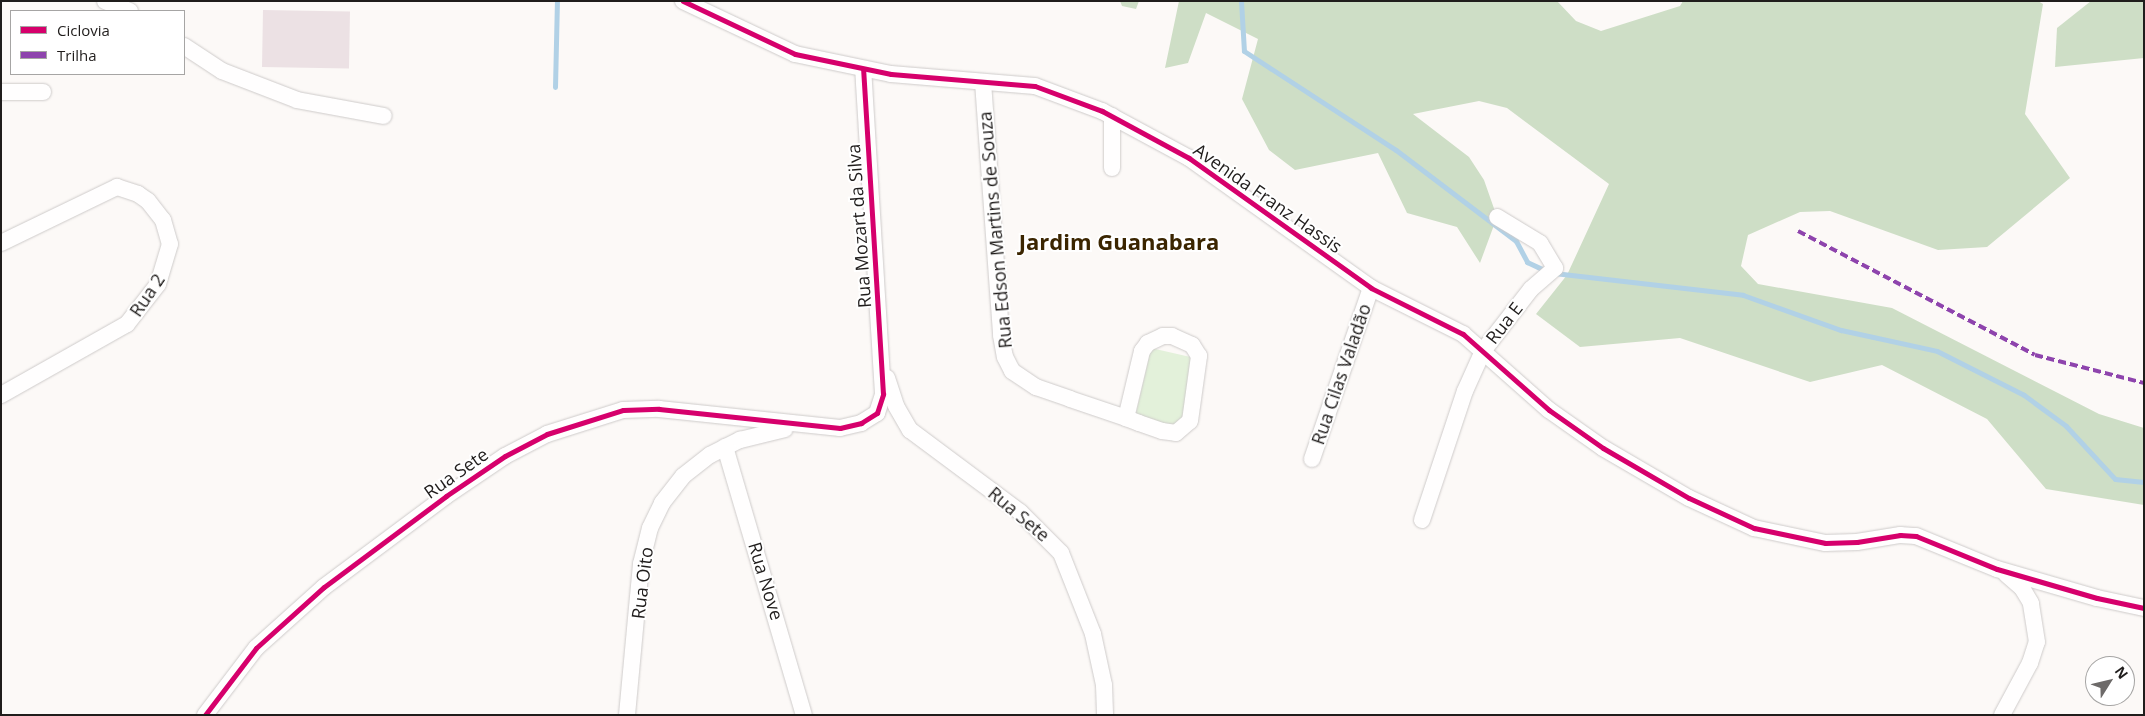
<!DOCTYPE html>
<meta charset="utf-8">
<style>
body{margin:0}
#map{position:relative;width:2145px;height:716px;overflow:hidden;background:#fcf9f7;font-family:"Open Sans",sans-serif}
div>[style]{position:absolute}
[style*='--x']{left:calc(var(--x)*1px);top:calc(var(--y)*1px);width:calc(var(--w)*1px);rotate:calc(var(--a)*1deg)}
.green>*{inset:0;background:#e3f1da;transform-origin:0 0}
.forest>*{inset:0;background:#cedec6}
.stream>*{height:5px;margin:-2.5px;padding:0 2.5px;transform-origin:2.5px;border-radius:2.5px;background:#b1d1e6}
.building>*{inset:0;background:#ece1e4;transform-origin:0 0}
.roads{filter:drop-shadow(0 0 1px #cecbca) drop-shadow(0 0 1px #cecbca)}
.street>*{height:16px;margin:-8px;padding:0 8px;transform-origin:8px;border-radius:8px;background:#fffefe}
.quiet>*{height:4px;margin-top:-2px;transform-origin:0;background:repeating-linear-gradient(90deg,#8e44ad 0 8px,transparent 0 12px)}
.cycleway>*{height:5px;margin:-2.5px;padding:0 2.5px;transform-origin:2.5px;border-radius:2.5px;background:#d6006c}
span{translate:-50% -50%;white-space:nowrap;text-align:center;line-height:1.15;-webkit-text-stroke:4px #fff;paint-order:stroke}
.street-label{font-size:18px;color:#201d1c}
.district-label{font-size:22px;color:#3b2500;font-weight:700}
.frame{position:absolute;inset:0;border:2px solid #201d1c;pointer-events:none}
.legend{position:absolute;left:10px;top:10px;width:175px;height:65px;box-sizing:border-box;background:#fff;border:1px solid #a6a5a4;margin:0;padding:6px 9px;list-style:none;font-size:15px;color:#201d1c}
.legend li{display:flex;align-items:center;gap:10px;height:25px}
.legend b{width:25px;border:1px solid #a6a5a4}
.north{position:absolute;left:2085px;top:656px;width:50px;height:50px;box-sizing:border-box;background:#fff;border:1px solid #a6a5a4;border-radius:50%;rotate:54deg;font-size:14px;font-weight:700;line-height:20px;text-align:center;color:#201d1c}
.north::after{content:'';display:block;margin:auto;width:18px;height:22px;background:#6d6a69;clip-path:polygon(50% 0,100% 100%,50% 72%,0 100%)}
</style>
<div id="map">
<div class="green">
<i style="left:1151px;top:348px;width:46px;height:71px;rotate:13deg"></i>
</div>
<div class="forest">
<i style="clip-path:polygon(1120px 1px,1139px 1px,1136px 9px,1122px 6px)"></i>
<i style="clip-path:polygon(1179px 1px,1557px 1px,1576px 21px,1601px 31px,1680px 6px,1683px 1px,2038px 1px,2043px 4px,2025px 114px,2070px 178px,1987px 247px,1938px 250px,1830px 211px,1800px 212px,1748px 235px,1741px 266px,1758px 284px,1892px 308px,2099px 414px,2144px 428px,2144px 505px,2046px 489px,1987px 419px,1882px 365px,1810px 382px,1680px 338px,1580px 347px,1536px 314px,1567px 275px,1609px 184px,1507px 108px,1479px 101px,1413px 114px,1469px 157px,1484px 180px,1497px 217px,1480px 263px,1457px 227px,1407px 213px,1378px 153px,1295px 170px,1269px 150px,1242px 99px,1258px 39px,1206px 13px,1188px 63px,1165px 68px)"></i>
<i style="clip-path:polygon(2091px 1px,2144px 1px,2144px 58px,2055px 67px,2057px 28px)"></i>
</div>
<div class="stream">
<i style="--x:1241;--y:1;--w:50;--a:86.6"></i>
<i style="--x:1244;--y:51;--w:181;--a:33.1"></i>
<i style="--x:1396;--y:150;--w:151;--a:37.2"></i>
<i style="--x:1516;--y:241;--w:24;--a:62"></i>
<i style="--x:1527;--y:262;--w:21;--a:25"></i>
<i style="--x:555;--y:87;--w:86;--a:-88.7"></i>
<i style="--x:1554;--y:273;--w:190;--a:6.6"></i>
<i style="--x:1743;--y:295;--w:104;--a:19.7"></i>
<i style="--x:1841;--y:330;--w:98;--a:12.3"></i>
<i style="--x:1937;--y:351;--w:97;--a:26.8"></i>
<i style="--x:2024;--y:395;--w:52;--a:36.4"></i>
<i style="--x:2066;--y:426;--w:72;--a:47.2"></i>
<i style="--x:2115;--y:479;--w:29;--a:6"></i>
</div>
<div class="building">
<i style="left:263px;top:10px;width:87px;height:57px;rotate:1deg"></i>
</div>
<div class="roads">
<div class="street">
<i style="--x:105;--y:1;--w:27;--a:22"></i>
<i style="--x:683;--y:1;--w:124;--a:25.3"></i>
<i style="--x:795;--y:54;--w:98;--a:11.8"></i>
<i style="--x:891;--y:74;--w:144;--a:4.8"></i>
<i style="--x:1035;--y:86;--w:72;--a:20.5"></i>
<i style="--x:1102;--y:111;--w:99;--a:28.4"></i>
<i style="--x:1189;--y:158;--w:224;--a:35.5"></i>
<i style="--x:1371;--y:288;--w:103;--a:26.6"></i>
<i style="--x:1463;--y:334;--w:115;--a:41.5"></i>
<i style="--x:1549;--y:410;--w:66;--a:35.1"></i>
<i style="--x:1603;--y:448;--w:99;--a:30.2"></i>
<i style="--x:1689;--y:498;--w:72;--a:24.8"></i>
<i style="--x:1754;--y:528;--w:73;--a:11.9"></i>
<i style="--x:1825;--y:543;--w:32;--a:-2"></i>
<i style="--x:1857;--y:542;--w:44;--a:-9.2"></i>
<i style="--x:1900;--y:535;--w:16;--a:4"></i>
<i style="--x:1916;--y:536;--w:87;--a:22.2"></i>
<i style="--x:1997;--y:569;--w:104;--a:16.2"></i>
<i style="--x:2097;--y:598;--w:48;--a:12"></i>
<i style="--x:184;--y:46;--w:45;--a:33.3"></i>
<i style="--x:222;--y:71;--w:80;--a:21.1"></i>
<i style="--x:297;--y:100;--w:88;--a:10.4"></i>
<i style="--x:983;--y:82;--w:254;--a:85.9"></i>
<i style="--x:1001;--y:335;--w:22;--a:80"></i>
<i style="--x:1005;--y:357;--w:16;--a:63"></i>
<i style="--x:1012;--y:371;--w:29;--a:34"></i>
<i style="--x:1036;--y:387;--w:36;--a:19"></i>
<i style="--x:1070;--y:399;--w:59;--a:18.7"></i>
<i style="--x:1126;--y:418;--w:14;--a:21"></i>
<i style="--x:1139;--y:423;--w:24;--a:19"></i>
<i style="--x:1162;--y:431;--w:14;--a:8"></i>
<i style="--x:1176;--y:433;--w:18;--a:-41"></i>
<i style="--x:1190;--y:421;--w:66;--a:-82.1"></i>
<i style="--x:1199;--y:356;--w:13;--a:-122"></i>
<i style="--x:1192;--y:345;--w:22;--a:-156"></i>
<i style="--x:1172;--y:336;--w:9;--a:180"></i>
<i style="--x:1163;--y:336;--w:17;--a:155"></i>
<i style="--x:1148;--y:343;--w:10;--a:127"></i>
<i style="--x:1142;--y:351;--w:69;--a:103.4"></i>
<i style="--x:1;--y:92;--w:42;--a:0"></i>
<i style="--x:1112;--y:116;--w:52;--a:90"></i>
<i style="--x:1;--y:243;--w:129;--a:-25.8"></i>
<i style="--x:117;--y:187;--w:22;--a:18"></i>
<i style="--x:138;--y:194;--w:12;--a:35"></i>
<i style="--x:148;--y:201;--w:24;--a:52"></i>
<i style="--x:163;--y:220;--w:25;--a:74"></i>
<i style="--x:170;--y:244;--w:42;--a:106.7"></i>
<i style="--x:158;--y:284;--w:51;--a:127.8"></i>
<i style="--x:127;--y:324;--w:145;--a:150.6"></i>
<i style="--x:887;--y:378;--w:29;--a:72"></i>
<i style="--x:896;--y:406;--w:28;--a:60"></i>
<i style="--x:910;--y:430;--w:137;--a:36.7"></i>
<i style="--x:1020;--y:512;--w:58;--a:45"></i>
<i style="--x:1061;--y:553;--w:87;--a:68.4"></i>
<i style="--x:1093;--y:634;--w:52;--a:77.8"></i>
<i style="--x:1104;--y:685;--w:30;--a:88"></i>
<i style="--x:725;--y:447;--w:279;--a:73.6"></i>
<i style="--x:1312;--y:459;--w:181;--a:-71"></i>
<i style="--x:1422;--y:520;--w:136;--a:-71.6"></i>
<i style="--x:1465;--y:391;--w:44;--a:-65.8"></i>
<i style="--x:1483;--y:351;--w:78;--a:-52.3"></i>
<i style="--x:1531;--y:289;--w:32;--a:-41"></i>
<i style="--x:1555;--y:268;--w:29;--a:-121"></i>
<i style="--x:1540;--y:243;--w:50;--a:-148.8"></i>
<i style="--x:205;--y:715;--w:84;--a:-52.7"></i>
<i style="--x:256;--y:648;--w:91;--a:-41.9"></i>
<i style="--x:324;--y:587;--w:152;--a:-36.7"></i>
<i style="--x:446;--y:496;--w:71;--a:-34.1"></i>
<i style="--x:505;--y:456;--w:47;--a:-27.6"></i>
<i style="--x:547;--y:434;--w:80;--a:-17.5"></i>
<i style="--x:623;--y:410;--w:36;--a:-2"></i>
<i style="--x:659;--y:409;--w:182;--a:6"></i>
<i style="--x:840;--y:428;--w:22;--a:-13"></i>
<i style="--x:861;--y:423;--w:19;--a:-32"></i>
<i style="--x:877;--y:413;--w:20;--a:-72"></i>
<i style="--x:883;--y:394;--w:325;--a:-93.5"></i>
<i style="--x:627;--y:715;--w:152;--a:-84.7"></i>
<i style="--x:641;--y:564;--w:37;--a:-76"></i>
<i style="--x:650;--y:528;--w:28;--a:-64"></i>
<i style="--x:662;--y:503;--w:34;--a:-52"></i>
<i style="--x:683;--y:476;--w:34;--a:-38"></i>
<i style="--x:710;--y:455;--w:34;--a:-27"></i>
<i style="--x:740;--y:440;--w:46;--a:-13.7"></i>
<i style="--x:2002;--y:715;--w:59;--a:-61.7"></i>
<i style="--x:2030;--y:663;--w:22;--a:-72"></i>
<i style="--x:2037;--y:642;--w:39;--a:-99"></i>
<i style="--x:2031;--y:603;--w:17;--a:-121"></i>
<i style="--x:2022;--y:588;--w:21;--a:-139"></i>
</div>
</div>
<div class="quiet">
<i style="--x:1798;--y:231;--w:267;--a:27.6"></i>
<i style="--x:2035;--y:355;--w:113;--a:14.4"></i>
</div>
<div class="cycleway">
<i style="--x:683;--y:1;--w:124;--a:25.3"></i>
<i style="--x:795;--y:54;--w:98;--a:11.8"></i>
<i style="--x:891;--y:74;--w:144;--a:4.8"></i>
<i style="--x:1035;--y:86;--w:72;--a:20.5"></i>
<i style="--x:1102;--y:111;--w:99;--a:28.4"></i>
<i style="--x:1189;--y:158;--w:224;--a:35.5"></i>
<i style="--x:1371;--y:288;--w:103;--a:26.6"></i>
<i style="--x:1463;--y:334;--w:115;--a:41.5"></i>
<i style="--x:1549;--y:410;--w:66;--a:35.1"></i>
<i style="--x:1603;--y:448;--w:99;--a:30.2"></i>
<i style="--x:1689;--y:498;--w:72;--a:24.8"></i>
<i style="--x:1754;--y:528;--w:73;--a:11.9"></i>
<i style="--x:1825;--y:543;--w:32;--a:-2"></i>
<i style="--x:1857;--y:542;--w:44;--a:-9.2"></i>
<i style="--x:1900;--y:535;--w:16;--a:4"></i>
<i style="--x:1916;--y:536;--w:87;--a:22.2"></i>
<i style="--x:1997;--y:569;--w:104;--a:16.2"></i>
<i style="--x:2097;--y:598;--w:48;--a:12"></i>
<i style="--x:205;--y:715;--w:84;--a:-52.7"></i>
<i style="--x:256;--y:648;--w:91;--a:-41.9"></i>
<i style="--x:324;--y:587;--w:152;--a:-36.7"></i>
<i style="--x:446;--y:496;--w:71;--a:-34.1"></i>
<i style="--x:505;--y:456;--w:47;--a:-27.6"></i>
<i style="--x:547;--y:434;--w:80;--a:-17.5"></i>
<i style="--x:623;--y:410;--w:36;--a:-2"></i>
<i style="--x:659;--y:409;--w:182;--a:6"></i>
<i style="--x:840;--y:428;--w:22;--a:-13"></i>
<i style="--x:861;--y:423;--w:19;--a:-32"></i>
<i style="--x:877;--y:413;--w:20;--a:-72"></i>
<i style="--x:883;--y:394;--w:325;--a:-93.5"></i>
</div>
<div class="street-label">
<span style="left:1268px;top:198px;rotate:35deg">Avenida Franz Hassis</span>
<span style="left:859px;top:226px;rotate:-94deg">Rua Mozart da Silva</span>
<span style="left:995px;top:230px;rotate:-95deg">Rua Edson Martins de Souza</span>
<span style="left:147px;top:295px;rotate:-56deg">Rua 2</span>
<span style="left:1504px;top:323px;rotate:-52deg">Rua E</span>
<span style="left:1341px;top:374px;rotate:-71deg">Rua Cilas Valadão</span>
<span style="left:456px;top:473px;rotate:-35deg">Rua Sete</span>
<span style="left:1019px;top:514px;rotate:40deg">Rua Sete</span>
<span style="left:766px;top:581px;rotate:73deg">Rua Nove</span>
<span style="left:642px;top:583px;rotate:-83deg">Rua Oito</span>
</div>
<div class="district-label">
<span style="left:1119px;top:242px">Jardim Guanabara</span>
</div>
<div class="frame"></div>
<ul class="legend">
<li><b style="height:6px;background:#d6006c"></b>Ciclovia</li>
<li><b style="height:6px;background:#8e44ad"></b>Trilha</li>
</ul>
<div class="north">N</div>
</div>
